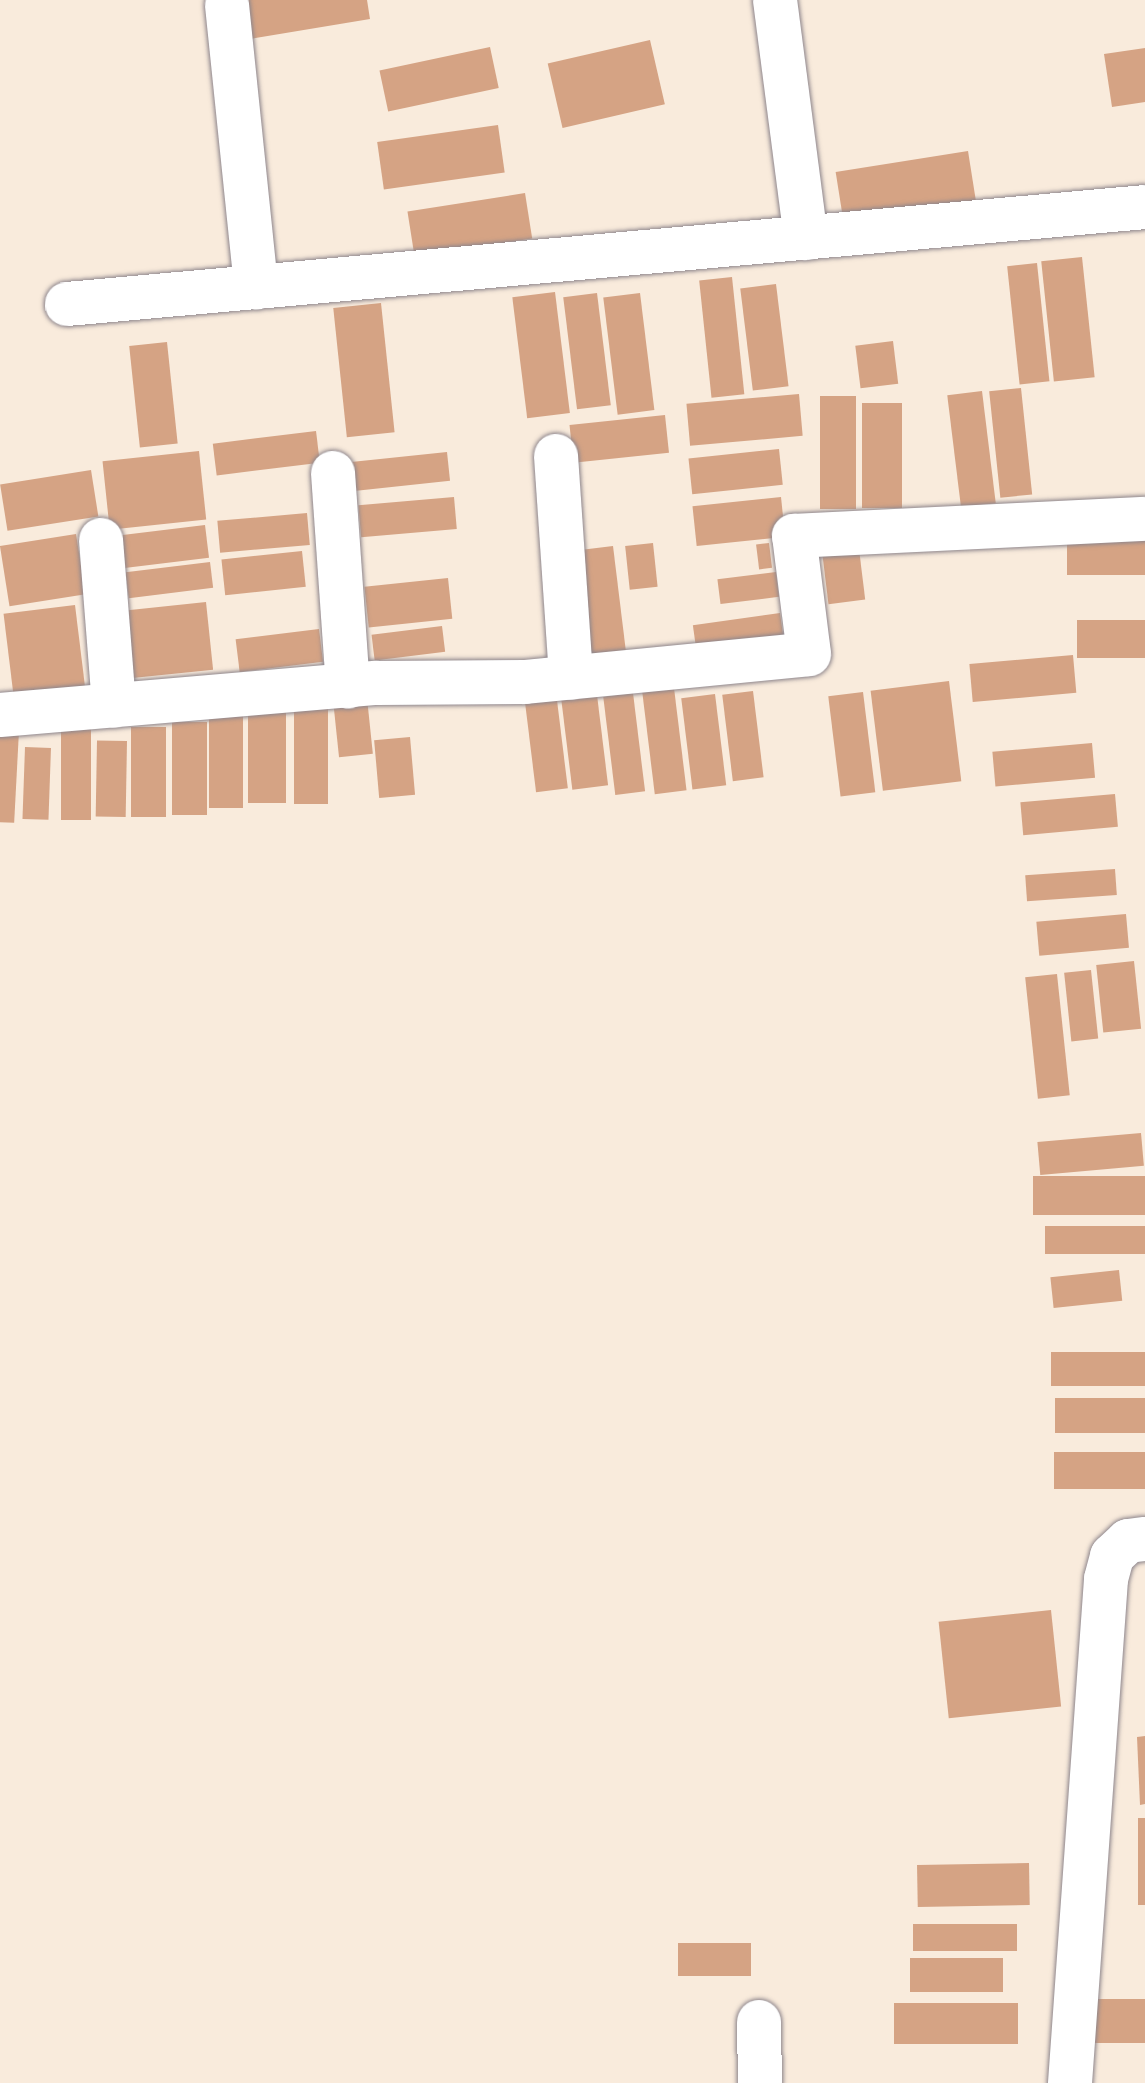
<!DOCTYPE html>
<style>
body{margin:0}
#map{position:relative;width:1145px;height:2083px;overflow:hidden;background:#f9ebdc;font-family:Caveat,sans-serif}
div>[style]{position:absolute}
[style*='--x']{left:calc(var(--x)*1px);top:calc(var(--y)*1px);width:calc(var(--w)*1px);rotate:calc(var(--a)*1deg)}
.building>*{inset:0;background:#d5a384;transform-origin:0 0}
.roads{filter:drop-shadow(0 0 2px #8e868c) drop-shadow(0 0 2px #8e868c)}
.minor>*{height:44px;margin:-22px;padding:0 22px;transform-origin:22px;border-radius:22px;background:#fff}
span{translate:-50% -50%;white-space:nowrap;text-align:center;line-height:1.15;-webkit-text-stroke:8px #fff;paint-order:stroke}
</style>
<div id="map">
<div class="building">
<i style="clip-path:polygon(244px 0,367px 0,370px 19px,250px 39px)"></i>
<i style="left:650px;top:40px;width:66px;height:105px;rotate:77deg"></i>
<i style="left:490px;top:47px;width:42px;height:113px;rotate:78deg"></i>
<i style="clip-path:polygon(1145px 48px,1145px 102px,1112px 107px,1104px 54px)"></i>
<i style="left:498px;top:125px;width:48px;height:122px;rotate:82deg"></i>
<i style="left:968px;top:151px;width:55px;height:134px;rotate:81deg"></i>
<i style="left:525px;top:193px;width:46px;height:119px;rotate:81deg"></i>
<i style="left:1082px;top:257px;width:121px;height:41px;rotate:84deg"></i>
<i style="left:1037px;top:263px;width:119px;height:30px;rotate:84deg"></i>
<i style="left:732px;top:277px;width:118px;height:33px;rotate:84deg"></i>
<i style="left:776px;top:284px;width:103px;height:36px;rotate:83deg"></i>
<i style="left:555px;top:292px;width:122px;height:43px;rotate:83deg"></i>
<i style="left:597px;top:293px;width:113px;height:34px;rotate:83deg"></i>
<i style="left:640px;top:293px;width:118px;height:37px;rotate:83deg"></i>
<i style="left:381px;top:303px;width:130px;height:48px;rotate:84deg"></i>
<i style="left:893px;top:341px;width:43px;height:38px;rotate:83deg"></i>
<i style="left:167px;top:342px;width:102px;height:38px;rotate:84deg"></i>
<i style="left:1021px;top:388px;width:107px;height:32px;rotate:84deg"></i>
<i style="left:982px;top:391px;width:113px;height:35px;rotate:83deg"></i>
<i style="left:799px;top:394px;width:42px;height:113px;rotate:85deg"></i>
<i style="left:820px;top:396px;width:36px;height:113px"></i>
<i style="left:862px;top:403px;width:40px;height:105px"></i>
<i style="left:665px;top:415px;width:38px;height:96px;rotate:84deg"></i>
<i style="left:316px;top:431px;width:32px;height:104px;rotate:83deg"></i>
<i style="left:779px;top:449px;width:36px;height:91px;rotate:84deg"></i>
<i style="left:199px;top:451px;width:69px;height:97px;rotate:84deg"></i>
<i style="left:447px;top:452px;width:29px;height:101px;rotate:84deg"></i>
<i style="left:91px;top:470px;width:47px;height:92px;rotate:81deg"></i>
<i style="left:454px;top:497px;width:32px;height:96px;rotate:85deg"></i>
<i style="left:781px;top:497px;width:40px;height:89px;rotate:84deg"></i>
<i style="left:307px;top:513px;width:32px;height:90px;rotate:85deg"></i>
<i style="left:205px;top:525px;width:33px;height:85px;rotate:83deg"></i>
<i style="left:1145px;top:533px;width:42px;height:78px;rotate:90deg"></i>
<i style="left:76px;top:534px;width:61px;height:77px;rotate:81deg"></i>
<i style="left:653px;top:543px;width:44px;height:28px;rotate:84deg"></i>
<i style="left:769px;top:543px;width:25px;height:13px;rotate:83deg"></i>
<i style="left:613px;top:546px;width:111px;height:35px;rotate:83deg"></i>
<i style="left:859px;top:549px;width:51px;height:37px;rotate:83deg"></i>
<i style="left:302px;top:551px;width:36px;height:81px;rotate:84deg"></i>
<i style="left:210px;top:562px;width:26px;height:85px;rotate:83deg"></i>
<i style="left:776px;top:572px;width:25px;height:59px;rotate:83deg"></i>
<i style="left:448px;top:578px;width:41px;height:84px;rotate:84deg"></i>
<i style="left:206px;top:602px;width:68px;height:81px;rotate:84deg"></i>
<i style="left:75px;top:605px;width:86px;height:72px;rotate:83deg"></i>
<i style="left:780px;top:613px;width:30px;height:88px;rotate:82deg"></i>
<i style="left:1145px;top:620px;width:38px;height:68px;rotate:90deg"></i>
<i style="left:442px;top:626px;width:26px;height:71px;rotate:83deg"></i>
<i style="left:319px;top:629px;width:33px;height:84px;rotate:83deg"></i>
<i style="left:1073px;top:655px;width:38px;height:104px;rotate:85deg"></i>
<i style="left:949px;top:681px;width:101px;height:79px;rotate:83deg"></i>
<i style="left:674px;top:688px;width:103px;height:32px;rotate:83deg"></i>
<i style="left:753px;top:691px;width:87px;height:31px;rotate:83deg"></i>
<i style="left:556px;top:692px;width:97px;height:32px;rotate:83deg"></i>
<i style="left:863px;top:692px;width:101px;height:35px;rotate:83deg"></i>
<i style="left:633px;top:693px;width:99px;height:30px;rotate:83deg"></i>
<i style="left:715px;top:694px;width:92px;height:34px;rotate:83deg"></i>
<i style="left:597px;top:695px;width:91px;height:36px;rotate:83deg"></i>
<i style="left:367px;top:698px;width:56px;height:34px;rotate:84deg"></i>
<i style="left:294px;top:700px;width:34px;height:104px"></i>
<i style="left:248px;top:702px;width:38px;height:101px"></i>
<i style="left:209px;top:714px;width:34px;height:94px"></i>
<i style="left:172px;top:722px;width:35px;height:93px"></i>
<i style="left:61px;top:724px;width:30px;height:96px"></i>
<i style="left:131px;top:727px;width:35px;height:90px"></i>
<i style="left:0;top:730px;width:19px;height:92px;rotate:3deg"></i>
<i style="left:410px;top:737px;width:58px;height:36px;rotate:85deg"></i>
<i style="left:127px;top:741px;width:76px;height:30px;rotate:91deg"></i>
<i style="left:1092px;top:743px;width:35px;height:100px;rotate:85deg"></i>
<i style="left:25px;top:747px;width:26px;height:72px;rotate:2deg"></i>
<i style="left:1115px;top:794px;width:33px;height:95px;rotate:85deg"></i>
<i style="left:1115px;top:869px;width:26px;height:90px;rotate:86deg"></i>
<i style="left:1126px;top:914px;width:34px;height:90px;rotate:85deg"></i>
<i style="left:1134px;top:961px;width:68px;height:38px;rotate:84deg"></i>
<i style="left:1091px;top:970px;width:69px;height:27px;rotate:84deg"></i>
<i style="left:1057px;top:974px;width:122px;height:32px;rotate:84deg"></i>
<i style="left:1141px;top:1133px;width:33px;height:104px;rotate:85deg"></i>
<i style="left:1145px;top:1176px;width:39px;height:112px;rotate:90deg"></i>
<i style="left:1145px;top:1226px;width:28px;height:100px;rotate:90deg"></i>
<i style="left:1119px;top:1270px;width:31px;height:69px;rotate:84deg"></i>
<i style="left:1145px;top:1352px;width:34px;height:94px;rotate:90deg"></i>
<i style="left:1145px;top:1398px;width:35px;height:90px;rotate:90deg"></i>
<i style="left:1145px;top:1452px;width:37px;height:91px;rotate:90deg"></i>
<i style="left:1051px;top:1610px;width:97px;height:113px;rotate:84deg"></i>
<i style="clip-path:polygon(1145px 1736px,1145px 1804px,1140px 1805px,1137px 1737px)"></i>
<i style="left:1138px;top:1818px;width:7px;height:87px"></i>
<i style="left:1029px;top:1863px;width:42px;height:112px;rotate:89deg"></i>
<i style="left:1017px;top:1924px;width:27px;height:104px;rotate:90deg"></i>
<i style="left:678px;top:1943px;width:73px;height:33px"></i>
<i style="left:1003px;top:1958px;width:34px;height:93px;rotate:90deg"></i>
<i style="left:1145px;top:1999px;width:44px;height:52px;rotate:90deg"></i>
<i style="left:1018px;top:2003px;width:41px;height:124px;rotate:90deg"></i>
</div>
<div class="roads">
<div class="minor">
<i style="--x:775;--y:0;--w:240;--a:82.6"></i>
<i style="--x:227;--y:5;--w:284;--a:84.1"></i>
<i style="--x:67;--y:304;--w:1082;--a:-5.14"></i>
<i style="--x:556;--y:456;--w:222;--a:86.1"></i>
<i style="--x:333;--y:473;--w:214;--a:86"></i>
<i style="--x:101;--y:540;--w:166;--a:85.5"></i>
<i style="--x:0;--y:715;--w:378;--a:-4.9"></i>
<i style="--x:377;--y:683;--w:148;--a:-0.4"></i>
<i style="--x:525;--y:682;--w:285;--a:-5.6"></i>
<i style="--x:809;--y:654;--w:119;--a:-97.2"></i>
<i style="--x:794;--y:536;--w:351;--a:-2.8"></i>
<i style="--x:759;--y:2022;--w:61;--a:89.1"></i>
<i style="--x:1070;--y:2083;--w:505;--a:-85.91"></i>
<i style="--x:1106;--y:1579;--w:24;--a:-75"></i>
<i style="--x:1112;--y:1556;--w:22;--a:-43"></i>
<i style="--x:1128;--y:1541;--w:17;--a:-7"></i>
</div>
</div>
</div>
